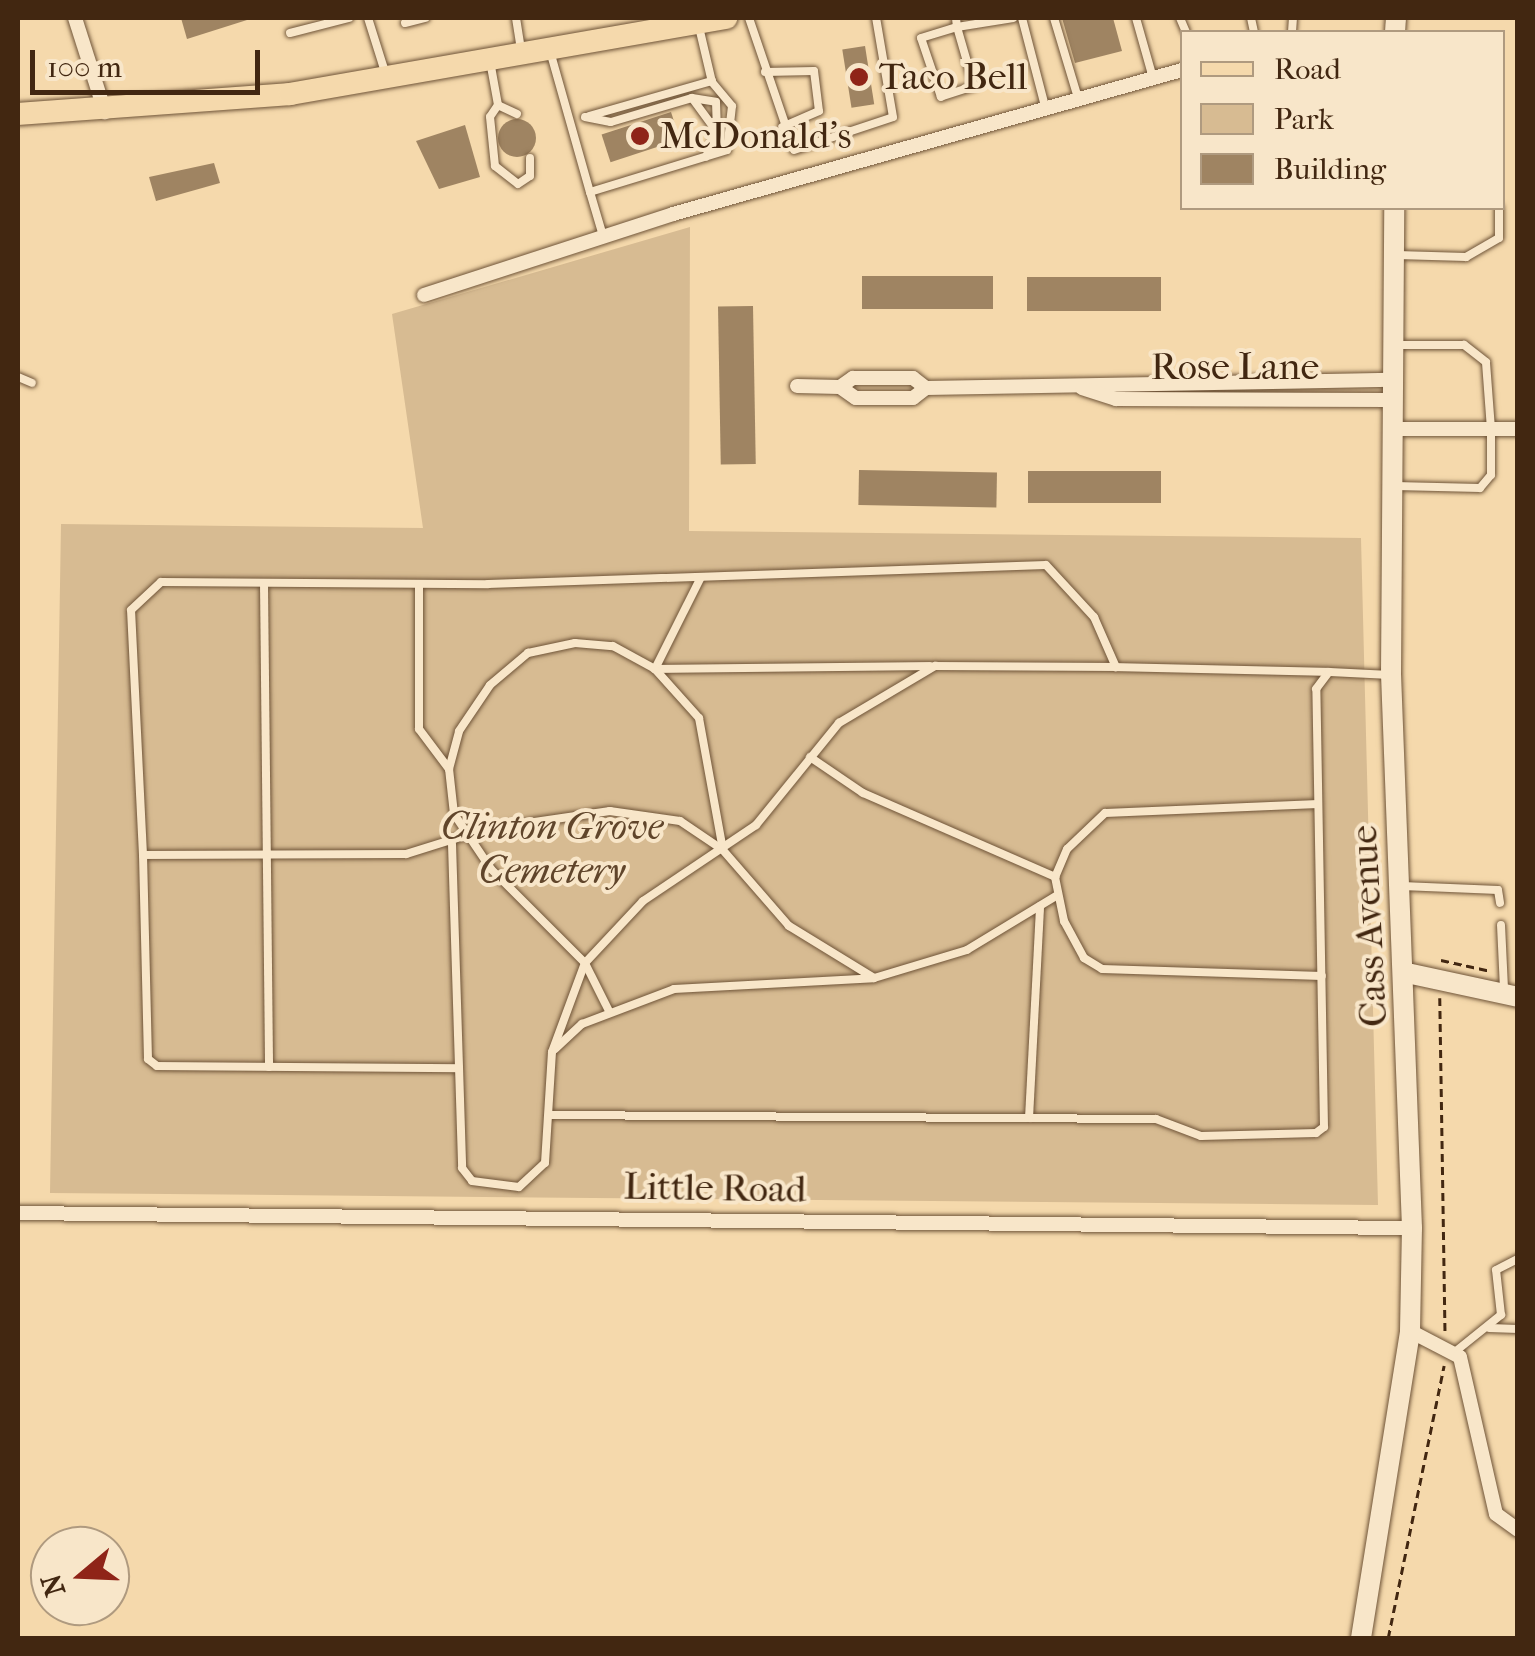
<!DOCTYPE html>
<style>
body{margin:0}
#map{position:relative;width:1535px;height:1656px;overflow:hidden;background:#f5d9ac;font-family:"IM FELL French Canon",serif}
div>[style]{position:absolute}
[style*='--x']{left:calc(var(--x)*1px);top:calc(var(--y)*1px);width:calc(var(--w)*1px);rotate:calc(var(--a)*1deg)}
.green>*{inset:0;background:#d7bb92}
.building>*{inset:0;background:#9f8462;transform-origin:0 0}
.round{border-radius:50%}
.path>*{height:2.5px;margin-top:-1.25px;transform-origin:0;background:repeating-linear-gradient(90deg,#422711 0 8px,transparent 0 13px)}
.roads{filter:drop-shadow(0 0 2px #6f5438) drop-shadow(0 0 2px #6f5438)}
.lane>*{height:8px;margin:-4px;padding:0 4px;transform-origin:4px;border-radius:4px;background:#f8e6c9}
.street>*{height:14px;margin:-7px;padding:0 7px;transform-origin:7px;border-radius:7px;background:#f8e6c9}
.secondary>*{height:20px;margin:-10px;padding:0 10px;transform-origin:10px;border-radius:10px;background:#f8e6c9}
.primary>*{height:22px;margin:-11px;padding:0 11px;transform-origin:11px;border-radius:11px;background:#f5d9ac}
.dots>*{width:28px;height:28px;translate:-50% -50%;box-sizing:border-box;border:5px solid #f8e6c9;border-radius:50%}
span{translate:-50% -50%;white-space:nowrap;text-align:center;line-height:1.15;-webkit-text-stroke:8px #f8e6c9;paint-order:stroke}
.poi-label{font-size:38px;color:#422711}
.left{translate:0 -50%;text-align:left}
.street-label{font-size:38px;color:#422711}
.park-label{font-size:38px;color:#60452b;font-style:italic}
.frame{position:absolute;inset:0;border:20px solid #422711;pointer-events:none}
.legend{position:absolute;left:1180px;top:30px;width:325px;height:180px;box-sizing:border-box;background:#f8e6c9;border:2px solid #af9a7f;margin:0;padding:12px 18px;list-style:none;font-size:30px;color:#422711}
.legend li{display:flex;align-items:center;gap:20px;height:50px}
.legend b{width:50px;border:2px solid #af9a7f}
.north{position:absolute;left:30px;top:1526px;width:100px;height:100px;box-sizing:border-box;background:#f8e6c9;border:2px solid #af9a7f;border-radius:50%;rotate:251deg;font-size:28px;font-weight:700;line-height:40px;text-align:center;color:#422711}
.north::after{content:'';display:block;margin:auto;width:35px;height:45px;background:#8f2418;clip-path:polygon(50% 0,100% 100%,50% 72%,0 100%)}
.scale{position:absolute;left:30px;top:50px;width:230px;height:45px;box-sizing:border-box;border:5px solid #422711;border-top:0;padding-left:12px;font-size:30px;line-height:35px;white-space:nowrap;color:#422711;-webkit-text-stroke:8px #f8e6c9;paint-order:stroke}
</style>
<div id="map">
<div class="green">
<i style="clip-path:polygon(690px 227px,689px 531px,1361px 538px,1378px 1205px,50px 1193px,61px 524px,423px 528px,392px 314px)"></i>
</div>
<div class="building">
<i style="clip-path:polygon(181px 18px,247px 18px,247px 20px,187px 39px)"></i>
<i style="clip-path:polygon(1062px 18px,1113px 18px,1122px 51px,1075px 63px)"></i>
<i style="left:865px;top:46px;width:59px;height:23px;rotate:81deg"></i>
<i style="left:671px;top:112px;width:29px;height:73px;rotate:72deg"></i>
<i class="round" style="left:498px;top:119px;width:38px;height:38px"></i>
<i style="clip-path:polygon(465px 125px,480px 177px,439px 189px,416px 141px)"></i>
<i style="clip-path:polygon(214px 163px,220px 183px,156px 201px,149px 177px)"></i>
<i style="left:993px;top:276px;width:33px;height:131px;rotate:90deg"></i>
<i style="left:1161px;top:277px;width:34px;height:134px;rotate:90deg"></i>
<i style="left:753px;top:306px;width:158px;height:35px;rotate:89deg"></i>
<i style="left:859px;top:470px;width:138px;height:35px;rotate:1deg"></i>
<i style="left:1028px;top:471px;width:133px;height:32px"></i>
</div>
<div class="path">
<i style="--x:1441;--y:960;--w:51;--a:12.4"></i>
<i style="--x:1440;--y:998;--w:335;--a:89.1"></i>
<i style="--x:1388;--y:1638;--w:278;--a:-78.4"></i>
</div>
<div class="roads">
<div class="lane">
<i style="--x:368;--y:18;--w:60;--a:72.5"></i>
<i style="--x:516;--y:18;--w:33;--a:81"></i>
<i style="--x:749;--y:18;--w:139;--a:71.2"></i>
<i style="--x:794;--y:150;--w:104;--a:-18.4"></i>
<i style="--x:893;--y:117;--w:100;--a:-99.7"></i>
<i style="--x:956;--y:18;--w:9;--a:84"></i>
<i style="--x:957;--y:27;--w:61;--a:73.9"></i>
<i style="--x:974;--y:86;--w:35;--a:162"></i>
<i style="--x:941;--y:97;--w:62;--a:-108.7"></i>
<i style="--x:921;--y:38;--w:38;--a:-17"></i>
<i style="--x:957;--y:27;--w:57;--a:-9.1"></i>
<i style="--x:1022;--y:18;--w:91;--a:75.4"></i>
<i style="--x:1054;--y:18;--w:84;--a:73.3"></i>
<i style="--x:1136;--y:18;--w:62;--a:74.2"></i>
<i style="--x:1180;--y:18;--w:15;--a:67"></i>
<i style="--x:1251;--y:18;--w:14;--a:78"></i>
<i style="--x:405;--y:23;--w:21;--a:-14"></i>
<i style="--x:1292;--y:32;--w:14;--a:-86"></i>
<i style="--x:290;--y:33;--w:61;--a:-14.3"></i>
<i style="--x:550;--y:51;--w:147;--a:74.2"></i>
<i style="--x:590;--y:192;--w:143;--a:-17"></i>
<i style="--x:727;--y:150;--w:44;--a:-83.5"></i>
<i style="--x:732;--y:106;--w:31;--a:-130"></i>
<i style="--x:712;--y:82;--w:57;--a:-103.3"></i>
<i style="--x:490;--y:61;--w:45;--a:79.7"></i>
<i style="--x:765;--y:72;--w:49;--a:-1.2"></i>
<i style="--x:814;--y:71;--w:40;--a:82.9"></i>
<i style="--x:819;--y:111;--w:40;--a:156.6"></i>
<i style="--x:692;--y:98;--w:24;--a:9"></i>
<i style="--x:716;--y:102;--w:30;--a:88"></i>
<i style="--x:517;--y:114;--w:21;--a:-155"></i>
<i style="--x:498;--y:105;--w:14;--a:124"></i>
<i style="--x:490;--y:117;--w:49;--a:84.2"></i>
<i style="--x:495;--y:166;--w:29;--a:38"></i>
<i style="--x:518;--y:184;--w:14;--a:-34"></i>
<i style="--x:530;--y:176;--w:18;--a:-90"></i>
<i style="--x:589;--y:116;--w:128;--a:-15.9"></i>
<i style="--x:585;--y:117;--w:26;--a:11"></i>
<i style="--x:611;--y:122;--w:84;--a:-16.5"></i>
<i style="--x:692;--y:98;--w:42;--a:53.7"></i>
<i style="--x:717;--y:132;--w:27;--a:114"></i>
<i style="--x:590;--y:192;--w:46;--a:73.5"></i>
<i style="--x:1397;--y:255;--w:69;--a:1.7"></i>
<i style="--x:1466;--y:257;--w:38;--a:-30"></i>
<i style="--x:1499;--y:238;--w:30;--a:-90"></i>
<i style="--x:18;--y:377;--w:15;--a:23"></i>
<i style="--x:1395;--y:486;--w:85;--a:1.3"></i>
<i style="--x:1480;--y:488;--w:17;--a:-50"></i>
<i style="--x:1491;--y:475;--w:46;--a:-90"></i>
<i style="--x:1491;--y:429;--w:67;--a:-94.3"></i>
<i style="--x:1486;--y:362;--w:28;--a:-142"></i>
<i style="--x:1464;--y:345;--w:69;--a:180"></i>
<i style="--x:700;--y:579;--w:101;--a:116.6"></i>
<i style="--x:655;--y:669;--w:275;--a:-0.6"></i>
<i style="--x:264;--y:583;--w:484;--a:89.4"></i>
<i style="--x:419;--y:584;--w:145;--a:90"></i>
<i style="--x:419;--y:729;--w:50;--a:53.1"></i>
<i style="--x:810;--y:757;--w:64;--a:34.2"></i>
<i style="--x:863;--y:793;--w:210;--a:23.6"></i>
<i style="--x:1318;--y:804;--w:213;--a:177.6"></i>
<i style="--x:1105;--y:813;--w:52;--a:136.5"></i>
<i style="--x:1067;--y:849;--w:30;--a:113"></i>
<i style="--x:1055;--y:877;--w:45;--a:78.4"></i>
<i style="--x:1064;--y:921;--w:42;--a:61.6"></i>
<i style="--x:1084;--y:958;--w:21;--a:31"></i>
<i style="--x:1102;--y:969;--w:220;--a:1.8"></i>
<i style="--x:452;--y:844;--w:324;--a:88.2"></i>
<i style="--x:462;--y:1168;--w:16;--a:52"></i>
<i style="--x:472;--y:1181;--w:47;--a:7.3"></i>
<i style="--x:519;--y:1187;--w:35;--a:-43"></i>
<i style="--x:545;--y:1163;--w:111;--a:-86.4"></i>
<i style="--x:552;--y:1052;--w:95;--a:-69.7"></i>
<i style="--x:585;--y:963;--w:85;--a:-46.9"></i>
<i style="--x:643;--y:901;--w:136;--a:-33.9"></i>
<i style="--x:756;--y:825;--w:132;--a:-50.9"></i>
<i style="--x:839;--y:723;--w:112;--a:-30.7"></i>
<i style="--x:935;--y:666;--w:181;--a:0.3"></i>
<i style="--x:143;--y:855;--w:204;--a:88.6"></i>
<i style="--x:148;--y:1059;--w:11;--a:38"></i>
<i style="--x:157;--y:1066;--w:302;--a:0.4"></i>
<i style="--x:1402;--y:886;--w:96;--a:2.4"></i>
<i style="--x:1498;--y:890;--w:13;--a:81"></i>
<i style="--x:1056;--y:896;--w:104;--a:148.8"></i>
<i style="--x:967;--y:950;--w:97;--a:163.2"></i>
<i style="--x:874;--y:978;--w:100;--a:-148.5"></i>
<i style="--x:789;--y:926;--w:101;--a:-131"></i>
<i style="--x:723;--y:850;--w:52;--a:-146"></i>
<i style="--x:680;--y:821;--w:71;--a:-171.9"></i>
<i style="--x:610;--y:811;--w:125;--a:171.7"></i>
<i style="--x:486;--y:829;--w:84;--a:162.6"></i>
<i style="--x:406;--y:854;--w:263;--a:179.8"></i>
<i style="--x:143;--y:855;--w:245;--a:-92.8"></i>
<i style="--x:131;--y:610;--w:41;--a:-43"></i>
<i style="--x:161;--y:582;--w:327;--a:0.4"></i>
<i style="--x:488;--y:584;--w:558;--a:-1.95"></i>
<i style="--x:1046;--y:565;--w:71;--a:47.3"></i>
<i style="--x:1094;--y:617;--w:55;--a:66.3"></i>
<i style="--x:1116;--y:667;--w:213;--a:1.3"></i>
<i style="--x:1501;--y:925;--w:64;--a:87.3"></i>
<i style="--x:609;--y:1011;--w:54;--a:-116.6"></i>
<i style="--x:585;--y:963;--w:133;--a:-135"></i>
<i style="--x:491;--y:869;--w:66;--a:-123.9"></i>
<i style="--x:454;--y:814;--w:45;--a:-96.3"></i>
<i style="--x:449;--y:769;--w:39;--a:-75"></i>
<i style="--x:459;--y:731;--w:55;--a:-56"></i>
<i style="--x:490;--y:685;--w:50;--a:-40.1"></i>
<i style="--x:528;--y:653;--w:48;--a:-12"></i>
<i style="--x:575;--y:643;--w:38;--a:5"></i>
<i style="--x:613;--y:646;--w:48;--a:28.7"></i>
<i style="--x:655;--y:669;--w:66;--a:48.1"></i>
<i style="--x:699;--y:718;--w:134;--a:79.7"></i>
<i style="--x:555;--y:1049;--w:37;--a:-43"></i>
<i style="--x:582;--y:1024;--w:98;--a:-20.8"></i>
<i style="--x:674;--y:989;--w:200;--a:-3.1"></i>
<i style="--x:549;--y:1115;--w:607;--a:0.38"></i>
<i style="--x:1156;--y:1119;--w:48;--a:20.7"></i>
<i style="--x:1201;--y:1136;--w:115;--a:-1.5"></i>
<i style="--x:1316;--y:1133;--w:10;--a:-37"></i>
<i style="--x:1324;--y:1127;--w:438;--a:-91"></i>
<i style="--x:1316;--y:689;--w:21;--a:-53"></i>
<i style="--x:1329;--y:672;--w:62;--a:2.8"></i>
<i style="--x:1029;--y:1118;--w:212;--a:-87"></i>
<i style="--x:1489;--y:1328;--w:29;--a:2"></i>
<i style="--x:1456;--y:1351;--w:58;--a:-38.7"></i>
<i style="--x:1501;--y:1315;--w:45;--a:-96.3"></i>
<i style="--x:1496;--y:1270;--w:25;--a:-27"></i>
</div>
<div class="street">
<i style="--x:75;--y:18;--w:99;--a:72.3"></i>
<i style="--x:424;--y:295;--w:262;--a:-18"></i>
<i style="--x:673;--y:214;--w:529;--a:-15.8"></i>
<i style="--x:797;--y:386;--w:43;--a:1.3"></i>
<i style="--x:840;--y:387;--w:19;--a:35"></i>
<i style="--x:856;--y:398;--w:57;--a:0"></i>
<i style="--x:913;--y:398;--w:16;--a:-38"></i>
<i style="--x:840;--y:387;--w:16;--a:-35"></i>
<i style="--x:853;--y:378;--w:60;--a:0"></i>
<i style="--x:913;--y:378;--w:16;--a:38"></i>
<i style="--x:926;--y:388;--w:466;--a:-1"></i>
<i style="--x:1082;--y:388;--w:36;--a:18"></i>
<i style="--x:1116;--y:399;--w:275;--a:0.2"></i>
<i style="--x:1391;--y:429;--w:127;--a:0"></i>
<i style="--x:18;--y:1213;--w:1394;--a:0.62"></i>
<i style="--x:1410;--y:1331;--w:56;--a:27.5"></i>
<i style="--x:1460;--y:1357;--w:161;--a:77.1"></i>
<i style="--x:1496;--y:1514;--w:27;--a:36"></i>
</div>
<div class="secondary">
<i style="--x:1395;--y:32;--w:14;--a:-86"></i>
<i style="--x:1407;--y:973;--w:114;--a:12.2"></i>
<i style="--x:1361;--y:1638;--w:311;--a:-80.9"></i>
<i style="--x:1410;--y:1331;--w:103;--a:-88.9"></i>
<i style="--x:1412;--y:1228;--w:553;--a:-92.17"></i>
<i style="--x:1391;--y:675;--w:467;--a:-89.6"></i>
</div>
<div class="primary">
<i style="--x:18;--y:114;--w:273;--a:-4.2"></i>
<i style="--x:290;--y:94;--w:443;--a:-9.9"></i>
</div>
</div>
<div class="dots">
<i style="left:859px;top:77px;background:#8f2418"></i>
<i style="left:640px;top:136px;background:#8f2418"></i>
</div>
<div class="poi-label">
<span class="left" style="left:879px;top:77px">Taco Bell</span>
<span class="left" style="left:660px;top:136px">McDonald's</span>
</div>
<div class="street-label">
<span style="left:1235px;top:367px">Rose Lane</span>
<span style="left:1369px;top:926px;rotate:-93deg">Cass Avenue</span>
<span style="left:715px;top:1188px;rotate:1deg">Little Road</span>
</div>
<div class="park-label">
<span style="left:552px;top:849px">Clinton Grove<br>Cemetery</span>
</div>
<div class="frame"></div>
<ul class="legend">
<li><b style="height:12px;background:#f5d9ac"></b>Road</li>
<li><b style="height:28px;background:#d7bb92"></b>Park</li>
<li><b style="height:28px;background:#9f8462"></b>Building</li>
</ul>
<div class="north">N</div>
<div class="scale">100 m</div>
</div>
